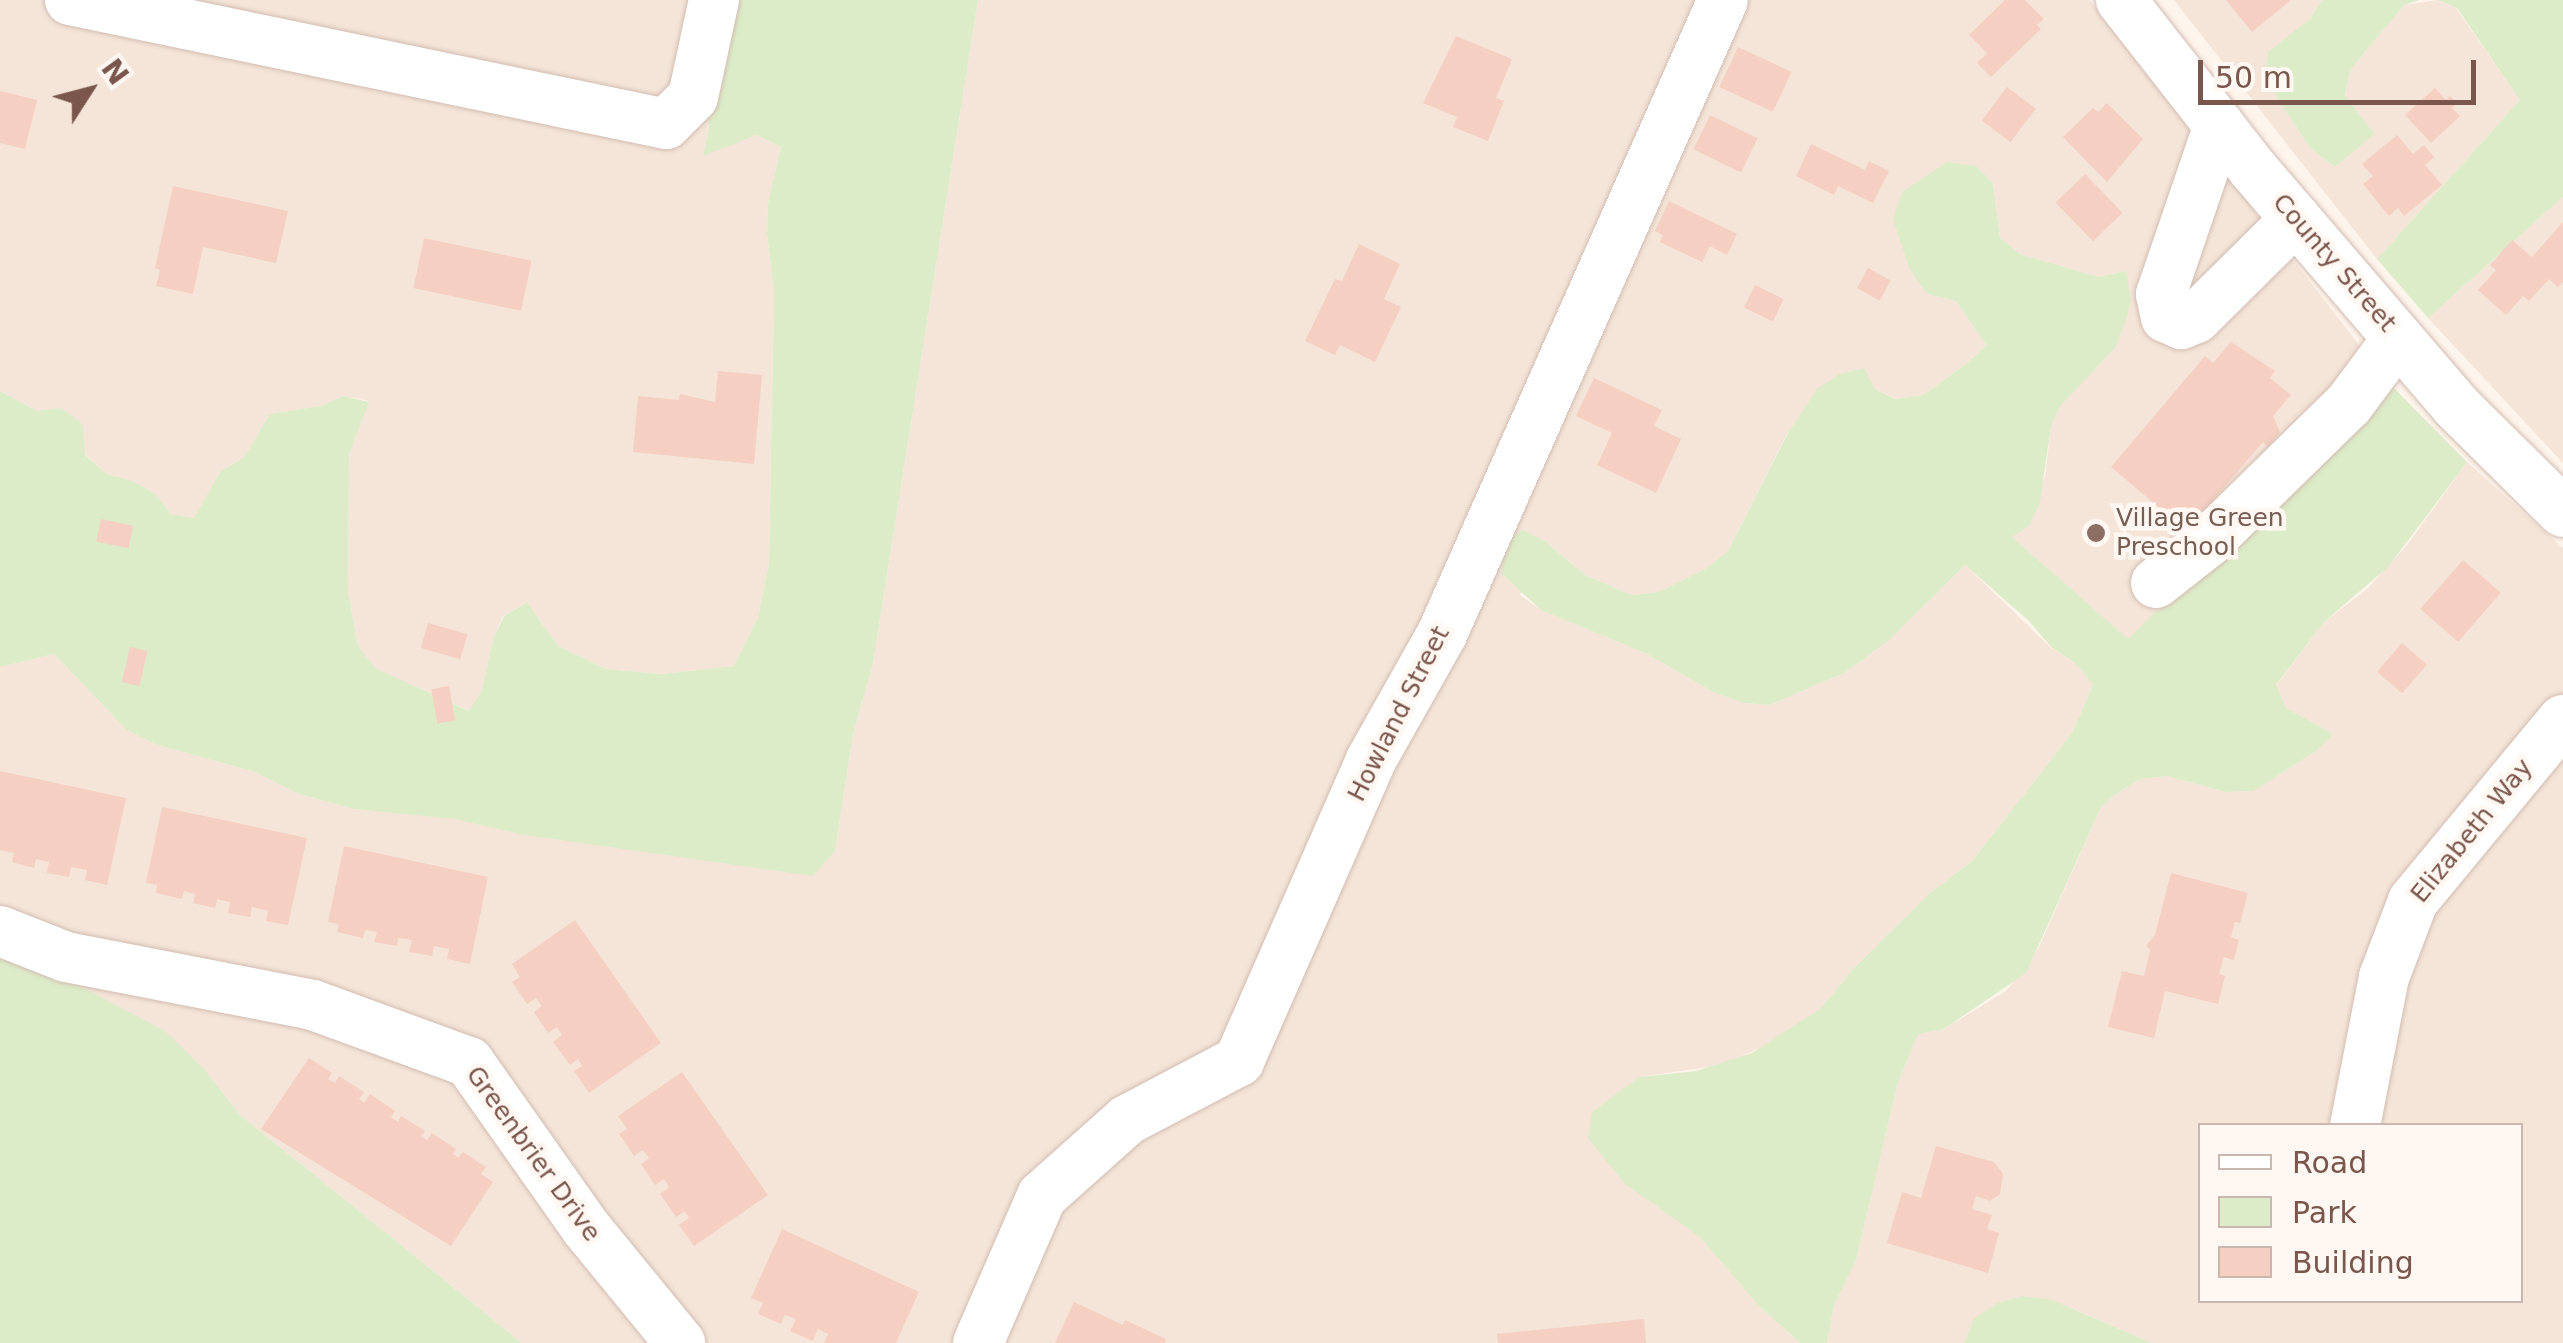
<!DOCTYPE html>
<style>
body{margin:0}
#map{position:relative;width:2563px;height:1343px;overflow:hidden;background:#fdf4eb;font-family:"DejaVu Sans",sans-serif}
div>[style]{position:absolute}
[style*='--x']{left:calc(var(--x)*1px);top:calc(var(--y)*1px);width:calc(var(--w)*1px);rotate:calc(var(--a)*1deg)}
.residential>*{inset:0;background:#f5e5d9}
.green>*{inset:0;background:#dcecc8}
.building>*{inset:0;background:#f4cfc2;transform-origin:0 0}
.roads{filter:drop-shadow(0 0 2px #d3bcb2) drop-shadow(0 0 2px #d3bcb2)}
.minor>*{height:50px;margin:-25px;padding:0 25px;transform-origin:25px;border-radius:25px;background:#fff}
.dots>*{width:28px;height:28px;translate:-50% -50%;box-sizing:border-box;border:5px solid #fff8f2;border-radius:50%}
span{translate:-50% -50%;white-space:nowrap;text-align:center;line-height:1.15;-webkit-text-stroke:9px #fff8f2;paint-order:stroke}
.street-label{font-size:25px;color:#7a564c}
.education-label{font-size:25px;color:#785e54}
.left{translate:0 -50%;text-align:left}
.legend{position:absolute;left:2198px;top:1123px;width:325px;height:180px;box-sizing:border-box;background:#fff8f2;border:2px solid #cab7b0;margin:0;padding:12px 18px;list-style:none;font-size:30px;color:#7a564c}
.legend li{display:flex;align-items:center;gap:20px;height:50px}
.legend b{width:50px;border:2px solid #cab7b0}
.north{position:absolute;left:40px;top:40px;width:100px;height:100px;-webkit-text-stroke:8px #fff8f2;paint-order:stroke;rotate:54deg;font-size:28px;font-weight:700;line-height:40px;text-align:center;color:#7a564c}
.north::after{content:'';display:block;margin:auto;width:35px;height:45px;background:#7a564c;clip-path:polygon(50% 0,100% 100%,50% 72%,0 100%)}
.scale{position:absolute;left:2198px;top:60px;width:278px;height:45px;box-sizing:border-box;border:5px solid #7a564c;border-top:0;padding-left:12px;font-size:30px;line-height:35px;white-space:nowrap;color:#7a564c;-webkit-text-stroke:8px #fff8f2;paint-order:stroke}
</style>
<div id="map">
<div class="residential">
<i style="clip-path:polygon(0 0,738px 0,706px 103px,709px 130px,704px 155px,757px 135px,781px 147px,768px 203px,767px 234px,774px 292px,769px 563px,758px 617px,734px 666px,662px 674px,606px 669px,558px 646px,527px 602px,503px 616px,493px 639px,482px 690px,470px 711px,374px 668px,358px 646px,348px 592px,349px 454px,369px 401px,343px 396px,321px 406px,270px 414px,244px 457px,220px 472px,195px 518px,171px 514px,155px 494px,133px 481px,107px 474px,37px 411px,0 391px)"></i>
<i style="clip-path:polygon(978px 0,2090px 0,2389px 383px,2128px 640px,2012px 537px,2045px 477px,2051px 426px,2061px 404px,2115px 348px,2125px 271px,2098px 277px,2020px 254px,2000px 238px,1993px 183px,1910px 270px,1927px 294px,1956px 301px,1986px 345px,1967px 363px,1923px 395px,1897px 399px,1875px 389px,1788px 432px,1728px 551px,1707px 568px,1659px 592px,1632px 595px,1585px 575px,1546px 542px,1520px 595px,1541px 610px,1645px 653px,1715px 693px,1744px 703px,1770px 705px,1844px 673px,1888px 641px,1965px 565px,2050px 647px,2076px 664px,2093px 685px,2072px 733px,1972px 861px,1931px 892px,1854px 968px,1820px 1009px,1775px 1041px,1722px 1065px,1639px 1077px,1675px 1217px,1700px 1237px,1758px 1305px,1800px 1343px,522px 1343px,239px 1114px,206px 1071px,184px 1052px,0 952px,0 667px,54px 654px,127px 730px,155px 744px,255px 772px,299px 794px,354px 809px,835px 851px,853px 734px,873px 663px)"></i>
<i style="clip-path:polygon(2174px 0,2322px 0,2310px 19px,2290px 36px,2265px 79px,2310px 148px,2335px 167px,2373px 134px,2345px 95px,2350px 70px,2404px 5px,2438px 0,2456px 8px,2520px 100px,2377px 259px)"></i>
<i style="clip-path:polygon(2563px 197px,2563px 463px,2428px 318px)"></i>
<i style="clip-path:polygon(evenodd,2467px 462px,2563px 548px,2563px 1343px,2152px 1343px,2078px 1311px,1995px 1304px,1975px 1319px,1964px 1343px,1827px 1343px,1834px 1305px,1856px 1259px,1898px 1082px,1918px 1033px,1944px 1029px,2006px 991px,2038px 949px,2101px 807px,2120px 791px,2141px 779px,2167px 776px,2226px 792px,2254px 791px,2316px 751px,2332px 735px,2286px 708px,2276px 686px,2324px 622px,2367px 589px,2407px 545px,2467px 462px,2200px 1126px,2520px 1126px,2520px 1300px,2200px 1300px,2200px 1126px)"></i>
</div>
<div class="green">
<i style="clip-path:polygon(738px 0,978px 0,873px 663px,853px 734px,835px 851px,813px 876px,518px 834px,455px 819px,354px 809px,299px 794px,255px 772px,155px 744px,127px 730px,54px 654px,0 667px,0 391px,37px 411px,62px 408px,83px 425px,85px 455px,107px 474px,133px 481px,155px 494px,171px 514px,194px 518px,220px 472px,244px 457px,270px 414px,321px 406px,343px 396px,369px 402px,349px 454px,348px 592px,358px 646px,375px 668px,469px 711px,482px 690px,493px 639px,504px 616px,527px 602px,558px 646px,606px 669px,662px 674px,734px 666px,758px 617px,769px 563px,774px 292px,767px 234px,768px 203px,781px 147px,757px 135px,703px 156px,709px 130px,706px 103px)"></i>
<i style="clip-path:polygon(2322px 0,2419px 0,2404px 5px,2350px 70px,2345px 95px,2374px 134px,2335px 167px,2310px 148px,2265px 79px,2268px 52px,2310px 19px)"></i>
<i style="clip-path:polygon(2438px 0,2563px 0,2563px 197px,2428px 318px,2377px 259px,2520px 100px,2457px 8px)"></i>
<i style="clip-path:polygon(1947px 162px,1976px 166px,1993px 183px,2000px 238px,2020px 254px,2098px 277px,2126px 271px,2131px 301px,2124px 326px,2115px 348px,2061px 405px,2051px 426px,2040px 502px,2030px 525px,2012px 537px,2128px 639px,2389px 383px,2467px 462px,2388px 567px,2324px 622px,2276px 685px,2286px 708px,2333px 734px,2316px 751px,2254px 791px,2226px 792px,2167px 776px,2141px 779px,2120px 791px,2101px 807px,2026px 973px,1944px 1029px,1918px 1034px,1898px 1082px,1856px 1260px,1834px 1305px,1827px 1343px,1800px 1343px,1758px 1305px,1700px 1237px,1625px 1184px,1588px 1138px,1592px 1112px,1639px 1077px,1696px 1071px,1752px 1053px,1820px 1009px,1854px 968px,1931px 892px,1972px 861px,2072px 733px,2093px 685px,2076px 664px,2051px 647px,2029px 621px,1965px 565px,1888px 641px,1844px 673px,1770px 705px,1744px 703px,1715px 693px,1645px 653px,1541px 610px,1502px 574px,1501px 544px,1523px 530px,1546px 542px,1585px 575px,1632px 595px,1659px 592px,1707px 568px,1728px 551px,1788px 433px,1817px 389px,1840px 374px,1864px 368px,1875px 389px,1896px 399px,1923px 395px,1967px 363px,1986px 345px,1956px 301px,1927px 294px,1910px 270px,1893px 219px,1902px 192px)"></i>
<i style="clip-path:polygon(0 952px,56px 973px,165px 1031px,206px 1071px,239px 1114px,522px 1343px,0 1343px)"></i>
<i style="clip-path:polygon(2023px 1296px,2052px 1300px,2152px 1343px,1964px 1343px,1974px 1319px,1995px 1304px)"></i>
</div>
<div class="building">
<i style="clip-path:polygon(2005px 0,2025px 0,2044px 19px,2037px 25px,2041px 29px,1991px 77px,1977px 63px,1987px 53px,1969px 35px)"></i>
<i style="clip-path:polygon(2226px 0,2291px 0,2252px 32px)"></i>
<i style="clip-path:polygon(1456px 36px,1512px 59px,1496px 98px,1504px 101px,1488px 141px,1453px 127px,1457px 117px,1423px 103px)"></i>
<i style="left:1738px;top:47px;width:59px;height:44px;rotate:25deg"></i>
<i style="left:2007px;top:87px;width:36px;height:42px;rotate:37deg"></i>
<i style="clip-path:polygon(2435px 88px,2446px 100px,2450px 96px,2457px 103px,2452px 108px,2460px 116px,2431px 143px,2405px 115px)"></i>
<i style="clip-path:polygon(0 91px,37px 100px,25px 149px,0 143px)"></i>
<i style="clip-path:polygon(2107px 103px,2143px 139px,2107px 182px,2063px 137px,2093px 108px,2098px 112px)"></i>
<i style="left:1710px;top:115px;width:53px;height:38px;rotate:26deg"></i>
<i style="clip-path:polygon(2397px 135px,2413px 154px,2424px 145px,2434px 157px,2425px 165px,2442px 185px,2404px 216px,2398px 208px,2389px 216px,2363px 184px,2373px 176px,2362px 164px)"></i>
<i style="clip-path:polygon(1811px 144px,1865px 170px,1869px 161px,1889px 171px,1873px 203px,1838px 186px,1834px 195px,1796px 176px)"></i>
<i style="left:2085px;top:174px;width:54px;height:41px;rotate:46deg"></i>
<i style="clip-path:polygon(173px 186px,288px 211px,276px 263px,203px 247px,193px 294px,156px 286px,160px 270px,155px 268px)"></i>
<i style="clip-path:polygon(1669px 201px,1737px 234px,1727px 255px,1710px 246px,1702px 262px,1660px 242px,1663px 235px,1655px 231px)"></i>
<i style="clip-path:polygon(2563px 222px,2563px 282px,2558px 287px,2549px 279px,2529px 301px,2523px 296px,2506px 315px,2478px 290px,2496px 270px,2490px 265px,2512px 240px,2532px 257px)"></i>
<i style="left:424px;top:238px;width:110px;height:51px;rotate:12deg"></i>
<i style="clip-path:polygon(1359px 244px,1400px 264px,1384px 299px,1401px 307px,1375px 362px,1340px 345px,1335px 355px,1305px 341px,1335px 279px,1342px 281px)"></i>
<i style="left:1868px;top:268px;width:26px;height:23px;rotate:29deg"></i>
<i style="left:1755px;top:285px;width:32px;height:25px;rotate:26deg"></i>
<i style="clip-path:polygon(2231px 342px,2275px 371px,2270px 378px,2291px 395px,2273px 416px,2280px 432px,2268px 447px,2263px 442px,2213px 500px,2217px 504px,2211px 512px,2206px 507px,2187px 531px,2111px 467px,2205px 356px,2213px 363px)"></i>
<i style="clip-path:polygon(718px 371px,762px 375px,754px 464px,633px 452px,638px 396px,679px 400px,680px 394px,715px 402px)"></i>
<i style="clip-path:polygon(1594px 378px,1662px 410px,1654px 426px,1681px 439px,1656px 493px,1597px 465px,1612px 433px,1576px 416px)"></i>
<i style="left:101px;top:519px;width:33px;height:23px;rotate:12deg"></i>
<i style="left:2463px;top:560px;width:50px;height:65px;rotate:41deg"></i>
<i style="left:428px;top:623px;width:41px;height:26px;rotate:16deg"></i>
<i style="left:2402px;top:643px;width:33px;height:38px;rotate:41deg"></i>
<i style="left:130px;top:647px;width:18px;height:36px;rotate:13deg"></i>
<i style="left:449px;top:686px;width:35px;height:18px;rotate:80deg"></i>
<i style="clip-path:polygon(0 771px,126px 798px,107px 885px,85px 880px,87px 870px,71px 867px,69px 877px,47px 873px,49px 862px,36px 859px,34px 868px,12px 862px,14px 853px,0 850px)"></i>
<i style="clip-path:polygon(162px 807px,307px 838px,288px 925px,266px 921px,268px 911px,252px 907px,250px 917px,228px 913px,230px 902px,217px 899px,215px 908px,193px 903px,195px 894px,184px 891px,182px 899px,156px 893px,157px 885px,146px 883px)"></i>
<i style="clip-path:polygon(344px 846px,488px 877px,470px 964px,447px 959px,449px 949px,434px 946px,432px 956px,409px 952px,412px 940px,398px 938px,397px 946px,374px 942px,377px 932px,365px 930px,363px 938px,337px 932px,339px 924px,328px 922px)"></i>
<i style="clip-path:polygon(2171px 873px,2248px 893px,2240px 923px,2235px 922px,2231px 937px,2239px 940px,2234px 960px,2224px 957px,2219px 974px,2225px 976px,2218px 1004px,2165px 991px,2154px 1038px,2108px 1027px,2122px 971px,2144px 976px,2150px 950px,2146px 946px,2155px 935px)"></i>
<i style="clip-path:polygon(575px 920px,661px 1043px,589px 1093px,574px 1071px,582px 1066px,578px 1059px,570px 1065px,553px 1042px,562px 1035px,557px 1027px,548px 1033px,534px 1012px,542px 1006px,536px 998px,527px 1004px,512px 982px,520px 977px,512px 964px)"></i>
<i style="clip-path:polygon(309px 1058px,332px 1073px,328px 1079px,335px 1083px,339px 1076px,364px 1092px,359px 1099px,364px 1103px,370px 1094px,395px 1111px,391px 1117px,398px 1122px,401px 1116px,425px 1131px,421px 1136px,427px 1140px,432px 1133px,456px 1149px,453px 1154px,458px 1158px,463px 1152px,486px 1167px,481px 1174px,493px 1182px,451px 1246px,261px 1129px)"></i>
<i style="clip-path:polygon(682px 1072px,768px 1195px,694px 1246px,679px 1225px,689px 1218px,685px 1211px,676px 1217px,660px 1194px,669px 1187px,664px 1179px,655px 1185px,641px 1164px,649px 1158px,643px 1150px,634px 1156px,619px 1134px,627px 1129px,618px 1116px)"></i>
<i style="clip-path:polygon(1936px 1146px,1994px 1162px,2003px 1174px,2000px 1194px,1990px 1201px,1976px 1196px,1972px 1209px,1992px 1215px,1987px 1229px,1999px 1233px,1988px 1273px,1887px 1243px,1902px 1192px,1921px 1198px)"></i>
<i style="clip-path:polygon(782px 1229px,919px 1292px,896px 1343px,824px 1343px,828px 1334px,818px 1329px,813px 1341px,790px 1331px,796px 1319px,785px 1315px,781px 1324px,758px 1314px,763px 1303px,751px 1298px)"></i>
<i style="clip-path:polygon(1074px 1302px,1123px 1325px,1125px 1320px,1166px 1339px,1165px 1343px,1055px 1343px)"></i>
<i style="clip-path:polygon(1644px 1319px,1646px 1343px,1498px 1343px,1497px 1334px)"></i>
</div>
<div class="roads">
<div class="minor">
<i style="--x:70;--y:0;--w:609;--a:11.75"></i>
<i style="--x:666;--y:124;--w:38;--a:-45"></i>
<i style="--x:693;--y:97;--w:99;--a:-77.8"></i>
<i style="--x:2121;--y:0;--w:214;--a:52"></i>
<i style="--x:2253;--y:169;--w:313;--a:49.4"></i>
<i style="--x:2457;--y:407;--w:149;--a:44.7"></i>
<i style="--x:2219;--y:125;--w:179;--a:108.9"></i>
<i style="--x:2161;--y:294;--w:24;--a:78"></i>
<i style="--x:2166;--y:317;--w:17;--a:25"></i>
<i style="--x:2181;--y:324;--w:16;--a:-22"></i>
<i style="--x:2196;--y:318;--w:141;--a:-44.7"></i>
<i style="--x:2156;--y:583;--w:66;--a:-38.3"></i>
<i style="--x:2208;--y:542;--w:197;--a:-44.4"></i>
<i style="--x:2349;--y:404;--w:82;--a:-53.4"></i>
<i style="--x:0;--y:931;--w:71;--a:21.5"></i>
<i style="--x:66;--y:957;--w:252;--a:11"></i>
<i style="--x:313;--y:1005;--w:166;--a:20.1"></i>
<i style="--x:469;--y:1062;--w:203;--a:54.8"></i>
<i style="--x:586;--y:1228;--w:149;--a:50.7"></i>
<i style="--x:2355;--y:1126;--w:152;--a:-79"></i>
<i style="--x:2384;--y:977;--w:81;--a:-69.1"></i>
<i style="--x:2413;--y:901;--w:235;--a:-50.4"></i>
<i style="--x:978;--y:1343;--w:160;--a:-66.5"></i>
<i style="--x:1042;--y:1196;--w:114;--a:-41.8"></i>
<i style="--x:1127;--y:1120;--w:127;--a:-27.8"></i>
<i style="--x:1239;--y:1061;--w:329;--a:-66.3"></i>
<i style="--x:1371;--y:760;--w:145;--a:-60.6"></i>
<i style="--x:1442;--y:634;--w:693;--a:-66.1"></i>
</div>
</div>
<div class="dots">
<i style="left:2096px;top:533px;background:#8d6e63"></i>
</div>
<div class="street-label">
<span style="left:2334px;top:263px;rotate:49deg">County Street</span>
<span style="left:1399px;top:714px;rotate:-63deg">Howland Street</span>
<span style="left:2472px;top:831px;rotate:-51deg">Elizabeth Way</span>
<span style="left:533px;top:1154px;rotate:54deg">Greenbrier Drive</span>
</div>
<div class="education-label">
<span class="left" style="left:2116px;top:533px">Village Green<br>Preschool</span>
</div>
<ul class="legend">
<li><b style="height:12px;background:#fff"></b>Road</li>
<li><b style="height:28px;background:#dcecc8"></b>Park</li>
<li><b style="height:28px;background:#f4cfc2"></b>Building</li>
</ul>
<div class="north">N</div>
<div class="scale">50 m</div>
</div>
